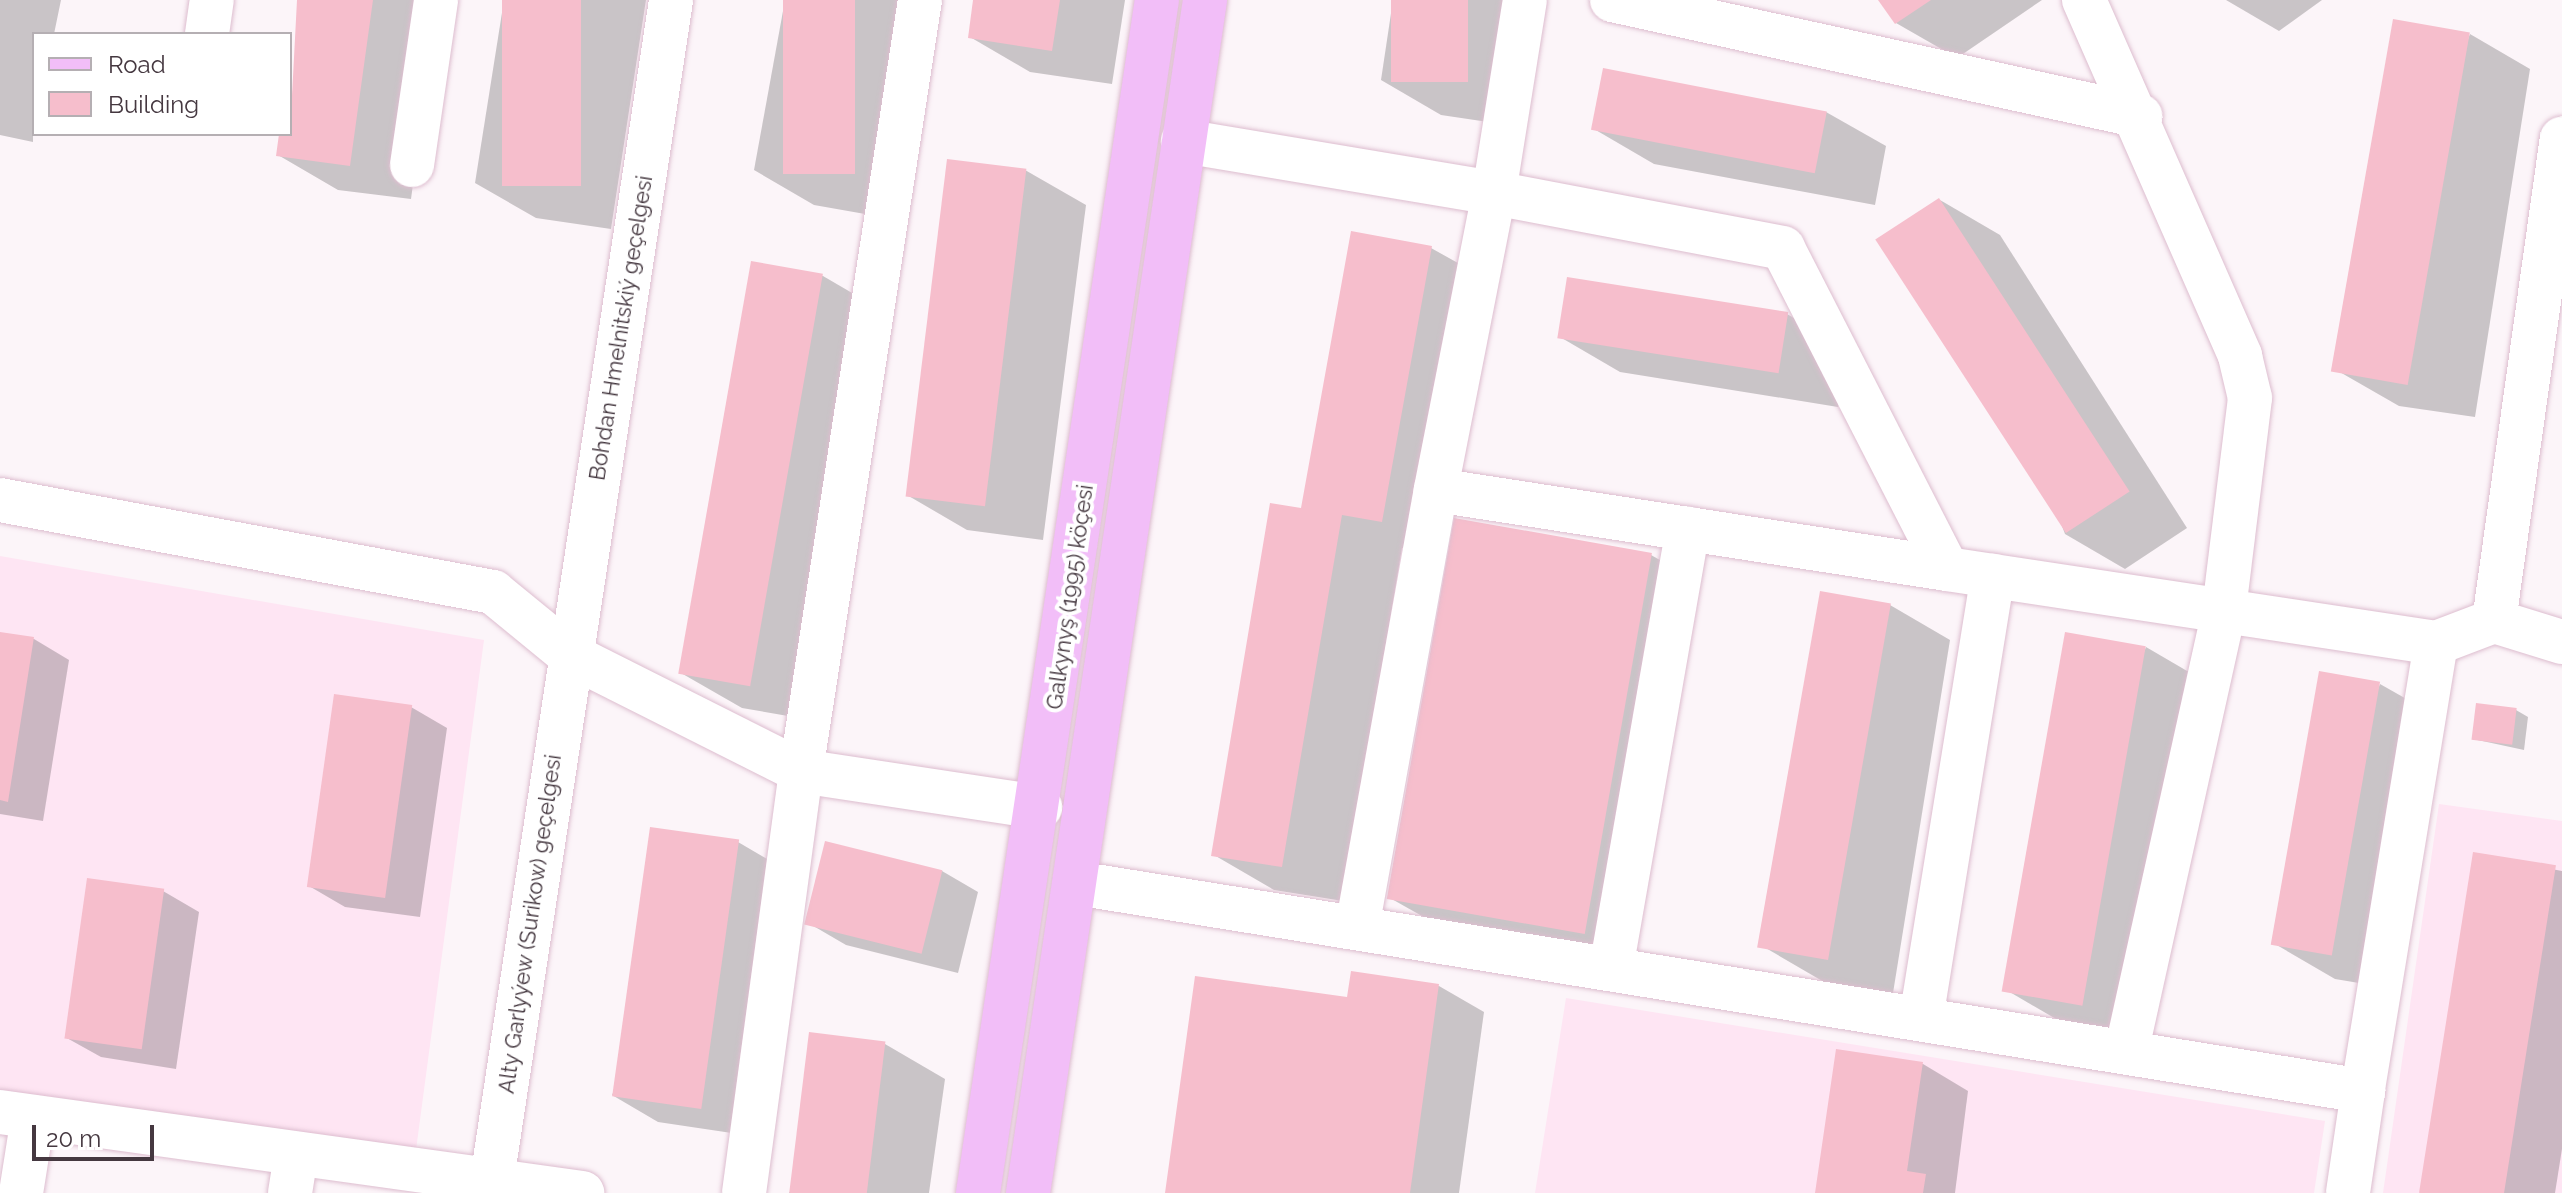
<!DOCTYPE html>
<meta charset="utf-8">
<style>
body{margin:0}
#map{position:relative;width:2562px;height:1193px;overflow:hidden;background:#fcf5f9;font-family:Raleway,sans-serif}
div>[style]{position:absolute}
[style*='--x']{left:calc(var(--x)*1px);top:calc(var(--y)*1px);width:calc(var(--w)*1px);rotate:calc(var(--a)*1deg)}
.built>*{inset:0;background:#fee5f3}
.shadow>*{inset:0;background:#0003}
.building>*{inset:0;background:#f6becc;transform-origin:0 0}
.roads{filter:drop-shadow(0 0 2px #ddbdcf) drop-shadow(0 0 2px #ddbdcf)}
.minor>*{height:44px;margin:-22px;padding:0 22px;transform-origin:22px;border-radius:22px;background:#fff}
.major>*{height:44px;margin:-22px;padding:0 22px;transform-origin:22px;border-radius:22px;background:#f2bef8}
span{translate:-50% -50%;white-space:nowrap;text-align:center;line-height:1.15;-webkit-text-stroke:8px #fff;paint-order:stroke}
.street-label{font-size:22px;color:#453840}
.legend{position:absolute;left:32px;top:32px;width:260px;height:104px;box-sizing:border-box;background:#fff;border:2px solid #b5afb3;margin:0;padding:10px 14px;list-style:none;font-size:24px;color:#453840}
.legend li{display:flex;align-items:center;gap:16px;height:40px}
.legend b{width:40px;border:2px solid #b5afb3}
.scale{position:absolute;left:32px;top:1125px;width:122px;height:36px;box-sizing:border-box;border:4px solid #453840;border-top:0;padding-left:10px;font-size:24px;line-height:28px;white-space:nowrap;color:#453840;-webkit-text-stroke:6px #fff;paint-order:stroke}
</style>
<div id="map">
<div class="built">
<i style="clip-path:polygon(0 556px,484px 640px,416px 1150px,0 1091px)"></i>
<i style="clip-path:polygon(2439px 804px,2562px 821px,2562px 1193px,2383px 1193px)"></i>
<i style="clip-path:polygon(1566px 998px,2325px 1121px,2314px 1193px,1535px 1193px)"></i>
</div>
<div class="shadow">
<i style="clip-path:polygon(0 0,61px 0,54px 34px,34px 34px,33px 142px,0 135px)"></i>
<i style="clip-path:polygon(299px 0,438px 0,411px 199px,338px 190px,278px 155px,281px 134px,290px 134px)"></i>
<i style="clip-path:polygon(504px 0,646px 0,611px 229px,536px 218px,475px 183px)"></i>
<i style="clip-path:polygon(785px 0,921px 0,882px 217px,814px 205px,754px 170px)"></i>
<i style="clip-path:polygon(975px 0,1125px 0,1112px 84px,1030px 72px,970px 37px)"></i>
<i style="clip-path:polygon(1393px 0,1534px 0,1515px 126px,1441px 115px,1381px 80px)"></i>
<i style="clip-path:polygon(1881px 0,2042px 0,1957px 58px,1896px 23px)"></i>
<i style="clip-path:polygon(2226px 0,2322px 0,2279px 31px)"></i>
<i style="clip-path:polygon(2470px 34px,2530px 69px,2475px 417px,2399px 406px,2338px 371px)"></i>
<i style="clip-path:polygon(1826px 112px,1886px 146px,1875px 205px,1654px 164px,1594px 129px)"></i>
<i style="clip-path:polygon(1025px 170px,1086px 205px,1043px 540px,967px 530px,907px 495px)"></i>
<i style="clip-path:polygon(1940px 200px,2000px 235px,2187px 528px,2125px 569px,2065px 534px)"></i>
<i style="clip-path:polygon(1431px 248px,1492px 282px,1443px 556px,1402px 548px,1343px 901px,1274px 890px,1214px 855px,1303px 510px)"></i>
<i style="clip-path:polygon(753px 264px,823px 276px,883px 311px,811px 720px,742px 708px,681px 673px)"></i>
<i style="clip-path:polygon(1787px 314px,1848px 349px,1838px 407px,1620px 372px,1560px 337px)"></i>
<i style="clip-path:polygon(1651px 555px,1697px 581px,1632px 958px,1436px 924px,1390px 898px)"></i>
<i style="clip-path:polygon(1890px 605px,1950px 640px,1893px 993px,1824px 982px,1764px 947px)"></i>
<i style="clip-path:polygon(0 634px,34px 639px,69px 660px,43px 821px,0 814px)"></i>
<i style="clip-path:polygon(2146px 647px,2206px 682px,2147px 1039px,2068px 1026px,2008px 991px)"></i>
<i style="clip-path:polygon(2380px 684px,2440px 718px,2395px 989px,2335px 979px,2275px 944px)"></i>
<i style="clip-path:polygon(411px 707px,447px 728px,420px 917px,345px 907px,309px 886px)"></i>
<i style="clip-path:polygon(2516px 710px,2528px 717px,2524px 750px,2473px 739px)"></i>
<i style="clip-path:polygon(738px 842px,784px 869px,745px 1135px,658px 1122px,612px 1095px)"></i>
<i style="clip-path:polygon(826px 843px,942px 871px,978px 892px,958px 973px,846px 945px,810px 924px)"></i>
<i style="clip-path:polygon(2475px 854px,2562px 871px,2562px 1149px,2555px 1193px,2423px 1193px)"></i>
<i style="clip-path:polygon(163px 891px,199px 912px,176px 1069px,101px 1057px,65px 1037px)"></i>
<i style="clip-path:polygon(1439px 986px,1484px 1012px,1459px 1193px,1167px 1193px,1349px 999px)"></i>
<i style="clip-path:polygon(885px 1044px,945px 1079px,929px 1193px,789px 1193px)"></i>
<i style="clip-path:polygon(1837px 1052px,1923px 1064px,1968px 1091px,1955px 1193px,1817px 1193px)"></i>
</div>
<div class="building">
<i style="clip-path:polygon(297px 0,373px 0,350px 166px,276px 156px,279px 134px,290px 134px)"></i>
<i style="left:502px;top:0;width:79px;height:186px"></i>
<i style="left:783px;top:0;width:72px;height:174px"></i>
<i style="clip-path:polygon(973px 0,1060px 0,1052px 51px,968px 38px)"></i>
<i style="left:1391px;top:0;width:77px;height:82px"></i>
<i style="clip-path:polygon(1878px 0,1931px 0,1895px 24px)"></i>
<i style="left:2393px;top:19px;width:78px;height:358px;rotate:10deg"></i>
<i style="left:1603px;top:68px;width:228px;height:63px;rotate:11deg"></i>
<i style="left:947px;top:159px;width:80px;height:340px;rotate:7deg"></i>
<i style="left:1939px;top:198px;width:350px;height:76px;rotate:57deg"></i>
<i style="clip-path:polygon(1351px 231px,1432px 246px,1382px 522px,1342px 515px,1282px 867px,1211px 856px,1270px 503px,1301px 508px)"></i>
<i style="left:751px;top:261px;width:73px;height:419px;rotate:10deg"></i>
<i style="left:1567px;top:277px;width:224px;height:62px;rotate:9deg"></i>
<i style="left:1454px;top:518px;width:201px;height:387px;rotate:10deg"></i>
<i style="left:1820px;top:591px;width:72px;height:362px;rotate:10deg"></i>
<i style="clip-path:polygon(0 632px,34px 637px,8px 802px,0 800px)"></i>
<i style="left:2065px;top:632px;width:82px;height:365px;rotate:10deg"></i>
<i style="left:2319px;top:671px;width:62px;height:278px;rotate:10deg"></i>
<i style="left:334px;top:694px;width:79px;height:195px;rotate:8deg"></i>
<i style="left:2476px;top:703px;width:41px;height:37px;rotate:7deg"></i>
<i style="left:650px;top:827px;width:90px;height:272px;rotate:8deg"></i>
<i style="left:825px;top:841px;width:121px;height:86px;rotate:14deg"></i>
<i style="left:2473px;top:852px;width:84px;height:345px;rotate:9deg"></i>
<i style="left:87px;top:878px;width:78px;height:162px;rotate:8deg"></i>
<i style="clip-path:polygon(1351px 971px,1439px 984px,1410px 1193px,1165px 1193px,1195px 976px,1347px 997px)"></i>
<i style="left:809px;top:1032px;width:77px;height:162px;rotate:7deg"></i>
<i style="clip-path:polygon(1836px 1049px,1923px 1062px,1907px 1171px,1926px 1174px,1923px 1193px,1815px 1193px)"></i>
</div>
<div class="roads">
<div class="minor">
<i style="--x:1612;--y:0;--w:541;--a:12.39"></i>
<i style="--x:2084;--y:0;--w:389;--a:66.3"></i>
<i style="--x:2240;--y:356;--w:43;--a:76.6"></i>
<i style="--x:2250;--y:398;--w:215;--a:97"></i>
<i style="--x:2224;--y:611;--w:452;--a:102.5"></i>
<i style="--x:207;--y:34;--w:34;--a:-82"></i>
<i style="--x:1183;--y:141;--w:315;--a:9.5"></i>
<i style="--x:1494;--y:193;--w:195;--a:-80.9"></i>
<i style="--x:412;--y:165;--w:167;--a:-81.7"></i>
<i style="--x:0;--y:500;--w:502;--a:10.57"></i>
<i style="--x:493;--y:592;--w:99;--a:39.3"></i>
<i style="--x:570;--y:655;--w:258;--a:26.7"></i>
<i style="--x:801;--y:771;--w:242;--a:8.6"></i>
<i style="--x:1947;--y:569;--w:360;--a:-117.1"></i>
<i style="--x:1783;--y:248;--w:294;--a:-169.2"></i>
<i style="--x:1494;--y:193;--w:303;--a:101.1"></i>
<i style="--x:1436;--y:490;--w:517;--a:8.79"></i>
<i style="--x:1947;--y:569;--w:495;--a:8.6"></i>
<i style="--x:2436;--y:643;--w:454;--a:99.3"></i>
<i style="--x:2494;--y:621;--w:71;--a:17.2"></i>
<i style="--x:2436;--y:643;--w:62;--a:-20.8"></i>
<i style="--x:2494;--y:621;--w:487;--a:-82"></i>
<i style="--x:1076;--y:883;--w:1304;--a:9.18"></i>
<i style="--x:2363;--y:1091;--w:103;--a:98.4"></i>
<i style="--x:1357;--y:928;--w:445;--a:-79.8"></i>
<i style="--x:1611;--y:969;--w:447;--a:-80.1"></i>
<i style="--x:1921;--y:1019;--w:449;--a:-80.8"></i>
<i style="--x:0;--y:1112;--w:588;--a:7.92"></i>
<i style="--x:21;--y:1193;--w:77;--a:-81"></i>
<i style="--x:290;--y:1193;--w:38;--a:-81"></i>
<i style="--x:490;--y:1193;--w:1207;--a:-81.37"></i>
<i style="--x:744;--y:1193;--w:426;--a:-82.3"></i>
<i style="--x:801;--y:771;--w:780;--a:-81.23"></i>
</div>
<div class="major">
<i style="--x:978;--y:1193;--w:1206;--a:-81.47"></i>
<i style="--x:1028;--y:1193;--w:1206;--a:-81.56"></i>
</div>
</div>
<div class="street-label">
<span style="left:621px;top:328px;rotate:-81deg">Bohdan Hmelnitskiý geçelgesi</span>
<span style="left:1070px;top:597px;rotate:-82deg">Galkynyş (1995) köçesi</span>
<span style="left:530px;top:924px;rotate:-82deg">Alty Garlyýew (Surikow) geçelgesi</span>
</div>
<ul class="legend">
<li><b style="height:10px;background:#f2bef8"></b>Road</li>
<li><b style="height:22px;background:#f6becc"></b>Building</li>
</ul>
<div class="scale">20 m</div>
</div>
